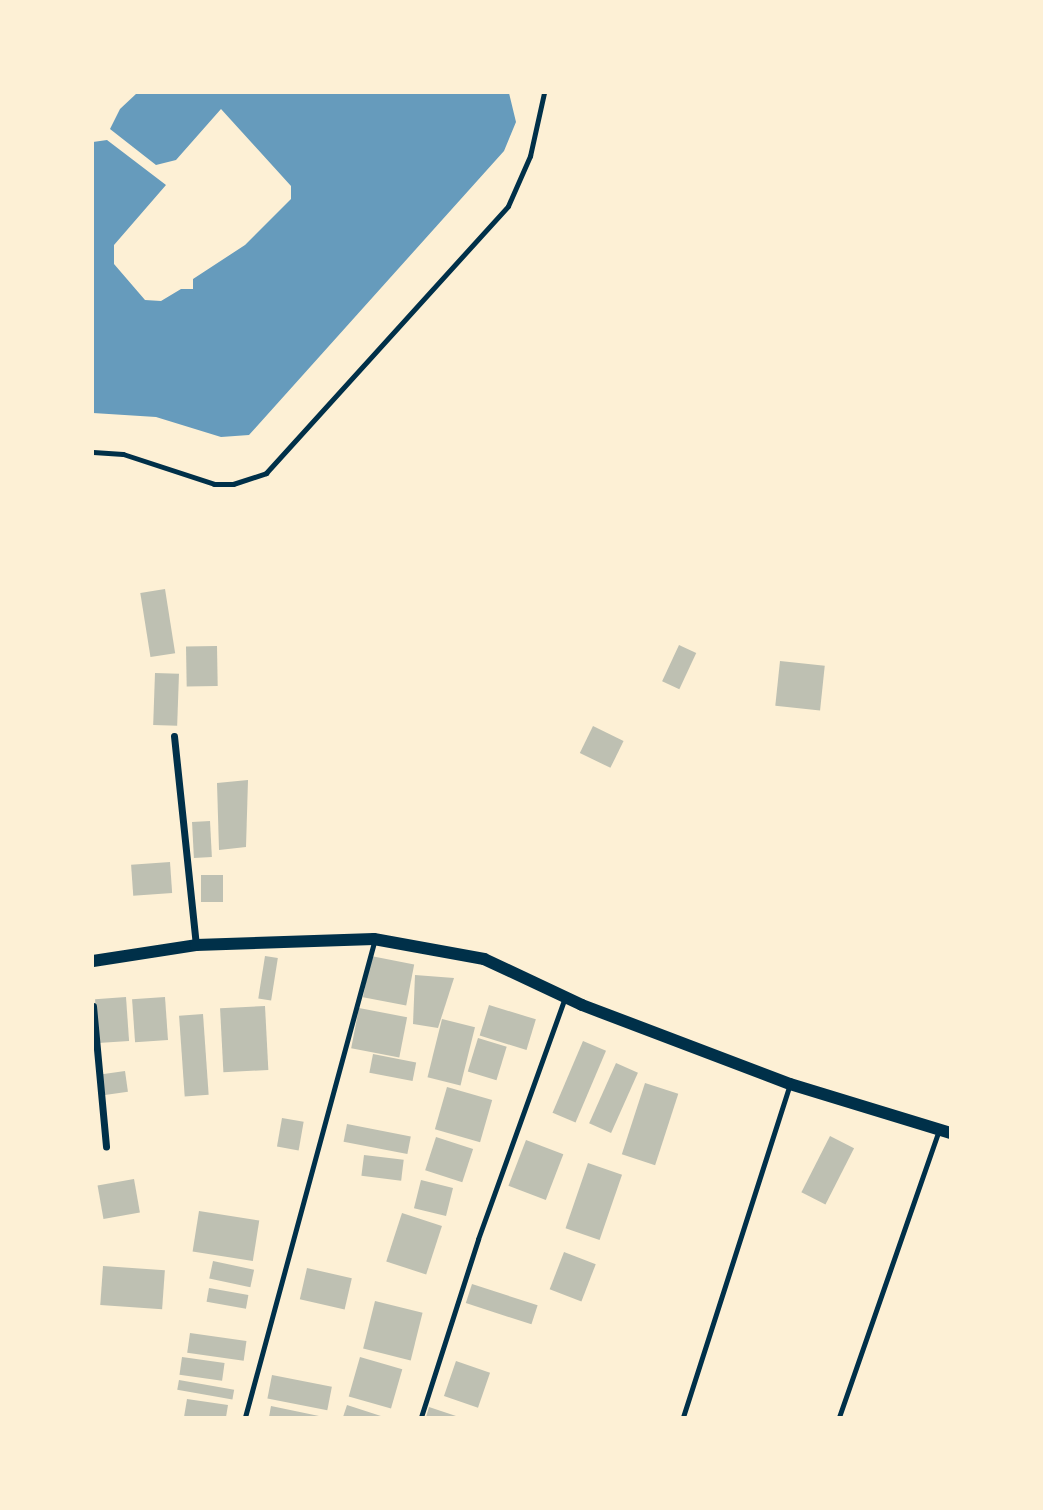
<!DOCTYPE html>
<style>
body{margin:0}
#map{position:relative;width:1043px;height:1510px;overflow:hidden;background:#fdf0d5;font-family:"Nunito Sans",sans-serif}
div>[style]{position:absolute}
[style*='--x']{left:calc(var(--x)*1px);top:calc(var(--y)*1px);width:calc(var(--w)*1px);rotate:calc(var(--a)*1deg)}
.water>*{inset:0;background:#669bbc}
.building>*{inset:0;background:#bec0b2;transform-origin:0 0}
.service>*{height:5px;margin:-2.5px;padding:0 2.5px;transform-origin:2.5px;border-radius:2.5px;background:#003049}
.minor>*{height:7px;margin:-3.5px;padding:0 3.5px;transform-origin:3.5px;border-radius:3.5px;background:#003049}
.tertiary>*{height:12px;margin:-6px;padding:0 6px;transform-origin:6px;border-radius:6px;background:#003049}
span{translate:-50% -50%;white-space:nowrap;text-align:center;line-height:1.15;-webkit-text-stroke:6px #fdf0d5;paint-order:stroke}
.frame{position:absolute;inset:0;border:94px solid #fdf0d5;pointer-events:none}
</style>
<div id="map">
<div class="water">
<i style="clip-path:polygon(137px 93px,509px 93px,516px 122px,504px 151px,249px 435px,221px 437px,156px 417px,93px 413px,93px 142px,107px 140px,166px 185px,114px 245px,114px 264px,145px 300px,161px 301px,181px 289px,193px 289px,193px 279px,245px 245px,291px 199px,291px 186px,221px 109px,176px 160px,156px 165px,110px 129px,120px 109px)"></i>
</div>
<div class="building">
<i style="left:165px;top:589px;width:65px;height:25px;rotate:81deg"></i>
<i style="left:679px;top:645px;width:19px;height:40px;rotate:25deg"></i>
<i style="left:217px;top:646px;width:40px;height:31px;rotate:89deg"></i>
<i style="left:780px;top:661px;width:45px;height:45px;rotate:6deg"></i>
<i style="left:155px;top:673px;width:24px;height:52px;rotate:2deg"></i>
<i style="left:593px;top:726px;width:34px;height:30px;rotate:26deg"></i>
<i style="clip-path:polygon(248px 780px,246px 847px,219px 850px,217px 783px)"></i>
<i style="left:210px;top:821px;width:36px;height:18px;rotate:87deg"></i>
<i style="left:170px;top:862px;width:31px;height:39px;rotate:86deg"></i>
<i style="left:201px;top:875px;width:22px;height:27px"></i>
<i style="left:265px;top:956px;width:13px;height:43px;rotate:9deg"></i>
<i style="left:371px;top:956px;width:44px;height:42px;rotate:11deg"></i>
<i style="clip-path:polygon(415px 975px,454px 978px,438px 1028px,413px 1024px)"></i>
<i style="left:126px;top:997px;width:44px;height:31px;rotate:86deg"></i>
<i style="left:165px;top:997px;width:43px;height:33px;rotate:86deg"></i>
<i style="left:489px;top:1005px;width:49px;height:32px;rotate:17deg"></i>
<i style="left:265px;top:1006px;width:64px;height:45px;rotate:87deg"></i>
<i style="left:359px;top:1008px;width:49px;height:41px;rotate:11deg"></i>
<i style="left:203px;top:1014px;width:81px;height:24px;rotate:86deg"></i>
<i style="left:442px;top:1019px;width:34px;height:60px;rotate:14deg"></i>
<i style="left:478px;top:1038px;width:30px;height:35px;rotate:17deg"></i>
<i style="left:583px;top:1041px;width:25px;height:78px;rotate:23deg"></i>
<i style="left:373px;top:1054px;width:44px;height:19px;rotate:11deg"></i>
<i style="left:616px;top:1063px;width:24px;height:66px;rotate:24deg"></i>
<i style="left:125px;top:1071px;width:21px;height:25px;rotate:82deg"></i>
<i style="left:645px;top:1083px;width:35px;height:75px;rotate:18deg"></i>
<i style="left:447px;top:1087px;width:47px;height:44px;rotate:16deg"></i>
<i style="left:282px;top:1118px;width:22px;height:29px;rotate:10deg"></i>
<i style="left:347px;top:1124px;width:65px;height:18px;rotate:11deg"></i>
<i style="left:830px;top:1136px;width:27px;height:63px;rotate:27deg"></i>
<i style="left:436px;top:1137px;width:39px;height:35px;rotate:18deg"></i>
<i style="left:526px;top:1140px;width:40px;height:49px;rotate:21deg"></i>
<i style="left:364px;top:1155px;width:40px;height:21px;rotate:7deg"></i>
<i style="left:588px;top:1163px;width:36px;height:69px;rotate:19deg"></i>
<i style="left:134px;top:1179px;width:34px;height:37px;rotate:80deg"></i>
<i style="left:421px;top:1180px;width:33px;height:29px;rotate:14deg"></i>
<i style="left:199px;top:1211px;width:61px;height:41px;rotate:9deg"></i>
<i style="left:402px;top:1213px;width:42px;height:51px;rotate:18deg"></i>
<i style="left:564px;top:1252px;width:34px;height:40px;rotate:21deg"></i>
<i style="left:213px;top:1261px;width:42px;height:18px;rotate:12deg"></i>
<i style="left:103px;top:1266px;width:62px;height:39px;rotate:4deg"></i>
<i style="left:307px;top:1268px;width:46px;height:32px;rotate:13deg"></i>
<i style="left:472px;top:1284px;width:69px;height:20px;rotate:18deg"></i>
<i style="left:209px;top:1288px;width:40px;height:14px;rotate:10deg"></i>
<i style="left:375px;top:1301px;width:49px;height:49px;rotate:14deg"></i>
<i style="left:190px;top:1333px;width:57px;height:20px;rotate:8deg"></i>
<i style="left:182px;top:1357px;width:43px;height:18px;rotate:8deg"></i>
<i style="left:360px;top:1357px;width:44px;height:41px;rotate:16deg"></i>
<i style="left:456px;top:1361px;width:36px;height:37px;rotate:19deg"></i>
<i style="left:272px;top:1375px;width:61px;height:24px;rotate:11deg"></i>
<i style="left:179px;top:1380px;width:56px;height:10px;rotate:10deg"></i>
<i style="clip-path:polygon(187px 1399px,228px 1405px,226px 1417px,184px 1417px)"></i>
<i style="clip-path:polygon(347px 1405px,384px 1417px,343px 1417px)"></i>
<i style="clip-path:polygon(271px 1406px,319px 1416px,319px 1417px,269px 1417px)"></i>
<i style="clip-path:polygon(429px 1407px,459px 1417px,426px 1417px)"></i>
</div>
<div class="service">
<i style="--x:93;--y:452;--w:30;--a:4"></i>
<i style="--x:123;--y:454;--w:96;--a:18.2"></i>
<i style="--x:214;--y:484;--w:19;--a:0"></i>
<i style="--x:233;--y:484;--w:35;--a:-18"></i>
<i style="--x:266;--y:473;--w:360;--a:-47.8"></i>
<i style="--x:508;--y:206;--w:55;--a:-66.3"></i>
<i style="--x:530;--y:156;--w:65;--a:-77.5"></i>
<i style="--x:245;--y:1417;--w:493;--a:-74.8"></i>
<i style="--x:421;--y:1417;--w:187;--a:-72.2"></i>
<i style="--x:478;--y:1239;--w:257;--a:-70.2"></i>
<i style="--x:683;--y:1417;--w:350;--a:-72.2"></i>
<i style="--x:839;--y:1417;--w:302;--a:-70.8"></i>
</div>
<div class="minor">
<i style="--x:174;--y:736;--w:210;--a:84"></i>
<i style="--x:93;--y:1006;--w:141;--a:84.7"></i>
</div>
<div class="tertiary">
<i style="--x:93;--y:961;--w:104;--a:-8.8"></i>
<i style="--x:196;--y:945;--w:178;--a:-1.9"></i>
<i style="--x:374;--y:939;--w:112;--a:10.3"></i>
<i style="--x:484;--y:959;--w:108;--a:25.1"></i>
<i style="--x:582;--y:1005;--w:222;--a:20.8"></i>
<i style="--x:790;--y:1084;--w:167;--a:17"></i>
</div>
<div class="frame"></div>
</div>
